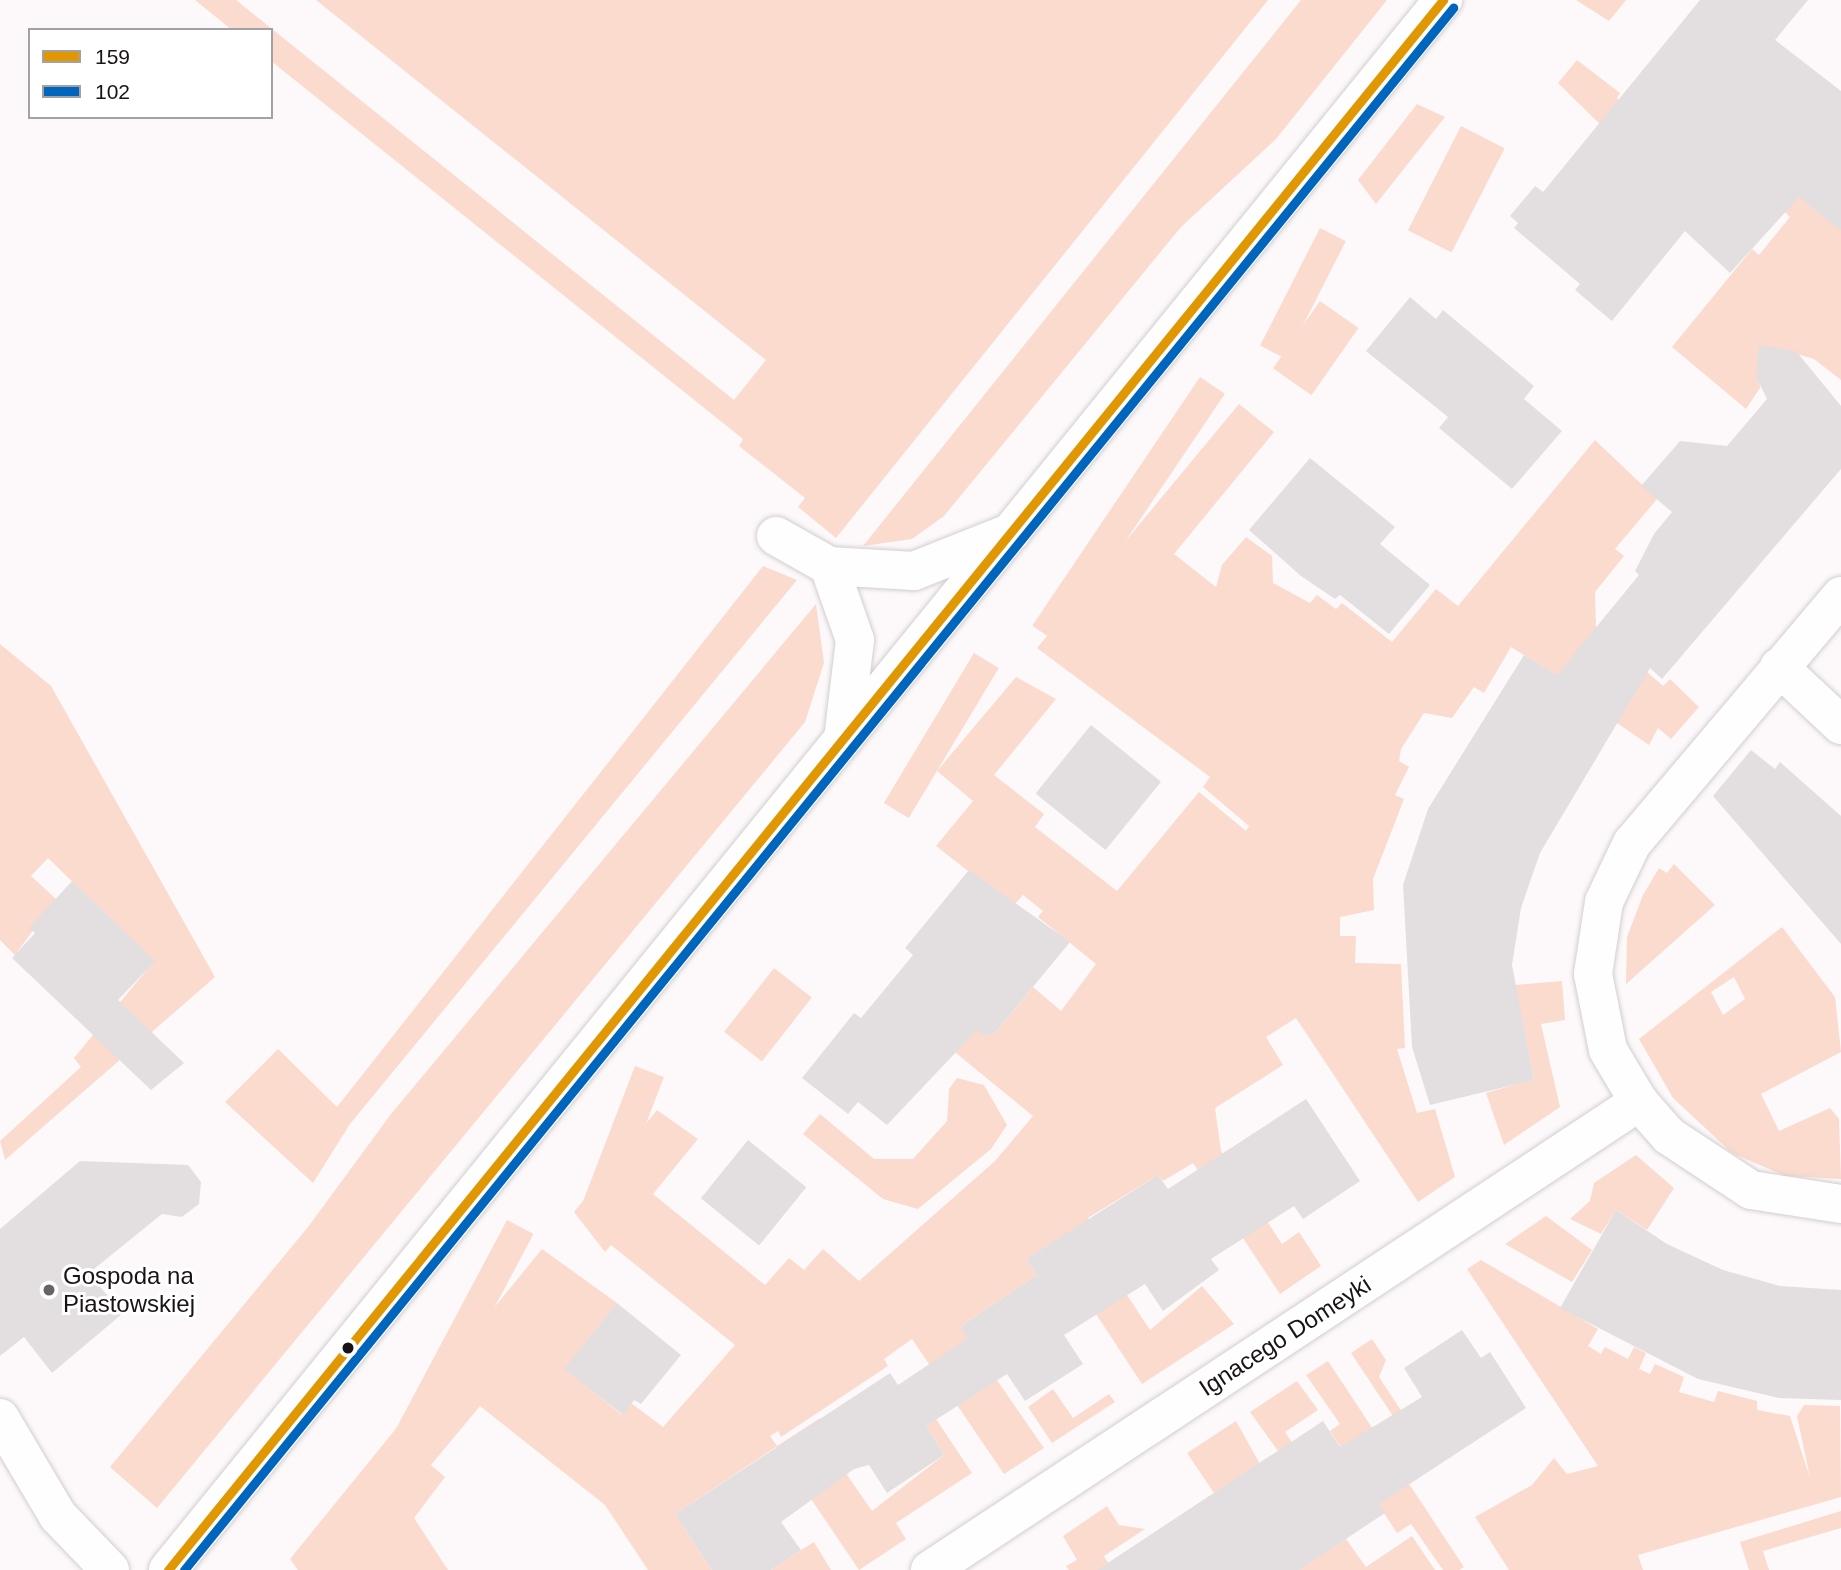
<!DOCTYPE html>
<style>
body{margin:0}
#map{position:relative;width:1841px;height:1570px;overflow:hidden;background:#fdf9fb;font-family:Arial,sans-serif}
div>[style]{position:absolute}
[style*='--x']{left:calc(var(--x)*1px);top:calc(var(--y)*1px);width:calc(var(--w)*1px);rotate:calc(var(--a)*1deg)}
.green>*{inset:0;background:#fadbce;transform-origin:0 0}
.building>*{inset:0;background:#e3dee0;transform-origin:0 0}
.roads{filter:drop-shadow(0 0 2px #d2ced0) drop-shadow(0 0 2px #d2ced0)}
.minor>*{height:38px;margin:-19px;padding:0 19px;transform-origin:19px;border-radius:19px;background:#fffefe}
.bus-1>*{height:9px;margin:-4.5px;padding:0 4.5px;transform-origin:4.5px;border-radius:4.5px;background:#e19702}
.bus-2>*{height:9px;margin:-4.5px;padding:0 4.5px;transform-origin:4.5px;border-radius:4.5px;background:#0065bd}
.dots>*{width:19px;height:19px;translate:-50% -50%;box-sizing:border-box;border:4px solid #fff;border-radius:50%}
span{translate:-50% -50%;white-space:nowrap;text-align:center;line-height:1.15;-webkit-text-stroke:6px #fff;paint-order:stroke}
.poi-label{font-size:24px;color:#181316}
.left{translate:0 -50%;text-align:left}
.street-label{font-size:24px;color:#181316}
.legend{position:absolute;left:28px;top:28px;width:245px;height:91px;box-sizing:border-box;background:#fff;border:2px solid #a3a1a2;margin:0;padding:9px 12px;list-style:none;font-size:21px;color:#181316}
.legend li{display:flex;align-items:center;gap:14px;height:35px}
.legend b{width:35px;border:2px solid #a3a1a2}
</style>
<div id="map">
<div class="green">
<i style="clip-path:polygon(195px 0,236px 0,734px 400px,766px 360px,316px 0,1268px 0,836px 538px,798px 507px,805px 498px,739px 446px,743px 439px,271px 61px,271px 30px,232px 30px)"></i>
<i style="clip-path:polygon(1301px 0,1387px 0,1276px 139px,1181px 227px,944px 516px,912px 539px,863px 546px)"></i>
<i style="clip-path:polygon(1576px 0,1626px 0,1609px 21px)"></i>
<i style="clip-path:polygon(1577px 60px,1620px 93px,1617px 98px,1696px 162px,1611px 135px,1558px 83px)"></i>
<i style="clip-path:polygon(1417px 104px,1445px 117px,1376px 204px,1358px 180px)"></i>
<i style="left:1461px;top:126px;width:49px;height:117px;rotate:27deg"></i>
<i style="clip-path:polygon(1796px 194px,1841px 220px,1841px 380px,1814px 359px,1776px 348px,1758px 359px,1760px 388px,1746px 409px,1672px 347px,1752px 249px,1759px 255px,1790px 217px,1783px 210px)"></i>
<i style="left:1320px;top:228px;width:29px;height:132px;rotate:27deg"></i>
<i style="left:1320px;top:301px;width:47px;height:82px;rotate:35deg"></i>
<i style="left:1200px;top:377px;width:30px;height:300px;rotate:34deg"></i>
<i style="clip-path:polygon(1239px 404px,1274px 432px,1174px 554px,1216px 587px,1222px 565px,1246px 537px,1272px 556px,1273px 583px,1310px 603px,1317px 595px,1336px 609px,1342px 603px,1392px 642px,1436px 589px,1458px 606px,1595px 440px,1657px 499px,1615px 549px,1624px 556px,1595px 592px,1596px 627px,1663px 686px,1670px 679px,1699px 707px,1671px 739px,1658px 728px,1649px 745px,1588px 703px,1592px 697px,1511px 647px,1484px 693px,1474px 687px,1452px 718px,1424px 713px,1401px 749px,1399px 761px,1409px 767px,1395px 795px,1404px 799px,1373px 879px,1374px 910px,1340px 917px,1340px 936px,1356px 936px,1355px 963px,1401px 964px,1405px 1048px,1397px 1049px,1417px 1113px,1435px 1109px,1455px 1177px,1418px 1202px,1296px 1018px,1266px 1037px,1283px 1065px,1215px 1108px,1221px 1151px,1282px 1244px,1299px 1232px,1321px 1266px,1280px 1294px,1193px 1163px,1163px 1181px,1158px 1175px,1088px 1218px,1118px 1268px,1112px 1272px,1150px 1330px,1202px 1286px,1234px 1324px,1142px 1384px,1050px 1244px,1026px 1259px,1037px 1275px,960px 1327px,1044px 1448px,1004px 1474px,912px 1339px,884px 1359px,888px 1366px,781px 1437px,778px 1431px,770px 1436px,777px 1446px,820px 1418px,841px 1450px,834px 1456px,872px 1511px,944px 1455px,926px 1426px,936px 1419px,972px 1473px,896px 1523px,906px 1539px,859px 1570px,776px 1447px,675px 1514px,712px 1570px,648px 1570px,605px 1505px,480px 1406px,431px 1465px,445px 1477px,414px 1518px,448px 1570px,298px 1570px,290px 1559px,542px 1249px,617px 1303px,565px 1369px,622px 1415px,631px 1403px,663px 1427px,735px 1345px,611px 1245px,605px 1252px,574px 1212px,657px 1110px,698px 1139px,653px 1194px,765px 1285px,789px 1258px,804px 1270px,823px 1249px,859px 1281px,995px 1161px,1033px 1116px,885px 995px,957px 1012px,985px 1036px,996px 1032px,1033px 987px,1061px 1011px,1096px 964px,1038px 917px,1043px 911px,1023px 895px,1013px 906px,936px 846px,973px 801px,937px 771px,1016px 677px,1056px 699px,994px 775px,1044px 814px,1035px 827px,1117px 891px,1199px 792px,1246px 831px,1249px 826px,1203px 787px,1210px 777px,1037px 648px)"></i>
<i style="clip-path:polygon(763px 566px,797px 580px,350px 1124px,313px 1183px,225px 1102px,278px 1049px,337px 1107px)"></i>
<i style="clip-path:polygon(816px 604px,824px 663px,805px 722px,157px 1508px,110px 1467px,308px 1227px,391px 1114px)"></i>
<i style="clip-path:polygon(0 644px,51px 686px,215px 977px,5px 1160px,0 1141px,81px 1067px,74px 1058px,154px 961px,48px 858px,31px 876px,56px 899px,15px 955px,0 940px)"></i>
<i style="left:974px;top:653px;width:29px;height:175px;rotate:31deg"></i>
<i style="clip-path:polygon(1674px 864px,1715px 905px,1626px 984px,1627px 937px,1643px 895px,1659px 868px,1667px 873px)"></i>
<i style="clip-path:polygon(evenodd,1782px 927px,1835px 997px,1841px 1052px,1761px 1094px,1779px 1131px,1830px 1108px,1839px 1119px,1841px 1179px,1785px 1176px,1732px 1153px,1673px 1098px,1639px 1039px,1782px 927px,1734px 977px,1745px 999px,1723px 1015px,1711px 992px,1734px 977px)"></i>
<i style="left:774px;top:968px;width:48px;height:81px;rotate:38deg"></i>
<i style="clip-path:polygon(1562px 981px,1565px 1020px,1541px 1024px,1560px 1107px,1504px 1145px,1486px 1093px,1534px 1079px,1515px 985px)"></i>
<i style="left:635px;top:1066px;width:31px;height:145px;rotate:21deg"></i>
<i style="clip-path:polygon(957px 1078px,984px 1085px,1007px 1125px,991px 1149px,918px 1209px,883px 1199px,803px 1134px,820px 1114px,874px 1159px,913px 1159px,947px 1121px,949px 1089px)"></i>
<i style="clip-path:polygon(1636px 1155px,1674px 1188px,1647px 1230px,1616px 1210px,1601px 1234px,1570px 1219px,1590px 1201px,1594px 1183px)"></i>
<i style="clip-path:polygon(1546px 1216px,1592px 1250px,1572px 1282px,1505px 1244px)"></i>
<i style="left:507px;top:1220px;width:30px;height:343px;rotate:28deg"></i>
<i style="clip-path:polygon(1481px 1260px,1598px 1329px,1588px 1346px,1601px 1354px,1605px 1347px,1628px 1359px,1634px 1347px,1646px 1353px,1639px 1369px,1650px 1374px,1655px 1364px,1684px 1377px,1679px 1392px,1714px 1402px,1718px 1391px,1757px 1401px,1757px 1410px,1790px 1416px,1810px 1478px,1797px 1416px,1804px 1405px,1840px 1406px,1841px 1497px,1638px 1555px,1643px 1570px,1509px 1570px,1475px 1517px,1532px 1485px,1554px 1458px,1567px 1474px,1598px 1466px,1467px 1269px)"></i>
<i style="clip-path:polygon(1372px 1339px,1386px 1360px,1379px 1377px,1437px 1465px,1429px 1470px,1351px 1353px)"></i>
<i style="clip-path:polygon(1328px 1361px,1464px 1567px,1459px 1570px,1443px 1570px,1411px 1524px,1397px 1533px,1330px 1431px,1340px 1424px,1306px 1375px)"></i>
<i style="clip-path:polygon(1297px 1381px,1318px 1410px,1285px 1432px,1292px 1442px,1278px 1451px,1250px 1412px)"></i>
<i style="clip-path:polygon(1053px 1389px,1073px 1418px,1109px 1394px,1115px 1402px,1052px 1443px,1028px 1407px)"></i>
<i style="clip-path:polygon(1236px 1421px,1313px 1559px,1346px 1539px,1366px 1567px,1412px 1536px,1435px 1570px,1266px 1570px,1187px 1453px)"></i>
<i style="clip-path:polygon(1107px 1506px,1119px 1525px,1145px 1529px,1104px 1556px,1112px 1570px,1069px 1570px,1066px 1566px,1077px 1560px,1063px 1536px)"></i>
<i style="clip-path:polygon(1841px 1511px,1841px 1528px,1763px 1551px,1769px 1570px,1749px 1570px,1740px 1542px)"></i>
<i style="clip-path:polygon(814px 1542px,831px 1570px,771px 1570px,801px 1550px)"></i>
</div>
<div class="building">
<i style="clip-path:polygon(1700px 0,1808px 0,1775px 40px,1841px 91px,1841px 231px,1799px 197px,1730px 273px,1685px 231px,1612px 321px,1575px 290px,1580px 284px,1514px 228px,1518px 223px,1510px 216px,1535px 186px,1543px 192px)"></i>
<i style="clip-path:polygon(1410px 297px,1436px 319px,1443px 310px,1534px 386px,1524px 399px,1562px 431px,1512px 489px,1439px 428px,1448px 417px,1366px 351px)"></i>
<i style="clip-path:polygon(1759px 345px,1796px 351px,1841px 406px,1841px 469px,1662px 679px,1650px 668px,1540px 853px,1521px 908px,1512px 965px,1534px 1080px,1430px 1105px,1412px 1047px,1403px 885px,1428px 809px,1524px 655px,1557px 675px,1639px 575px,1635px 571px,1654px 534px,1672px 512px,1641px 486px,1680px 441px,1727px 446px,1767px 399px,1756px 377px)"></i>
<i style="clip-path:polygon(1310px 458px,1395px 527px,1380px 544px,1430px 585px,1389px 634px,1340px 595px,1335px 599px,1301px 576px,1249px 530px)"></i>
<i style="left:1091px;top:725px;width:90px;height:88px;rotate:39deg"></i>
<i style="clip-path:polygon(1751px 750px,1775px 769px,1780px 762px,1841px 816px,1841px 944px,1713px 796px)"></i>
<i style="clip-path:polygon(969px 870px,1070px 942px,995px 1033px,985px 1036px,977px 1030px,887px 1125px,858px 1102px,848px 1114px,802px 1078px,854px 1013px,861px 1018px,913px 955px,905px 948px)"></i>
<i style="clip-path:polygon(72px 881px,155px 961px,118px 1000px,184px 1063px,151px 1090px,12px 958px,35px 933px,29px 928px)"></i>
<i style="clip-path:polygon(1306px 1099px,1360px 1181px,1303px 1219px,1294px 1206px,1211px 1259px,1219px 1270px,1163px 1311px,1145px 1284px,1064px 1335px,1083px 1364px,1025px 1401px,1007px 1374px,926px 1426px,944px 1455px,887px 1493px,869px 1465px,854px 1469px,781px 1522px,801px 1550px,771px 1570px,712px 1570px,675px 1514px,890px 1373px,898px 1385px,967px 1339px,960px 1327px,1037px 1275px,1026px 1259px,1158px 1175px,1168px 1189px)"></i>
<i style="left:748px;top:1140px;width:75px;height:75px;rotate:39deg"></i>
<i style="clip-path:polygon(80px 1161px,188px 1165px,201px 1182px,199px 1204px,182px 1217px,162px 1214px,89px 1273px,122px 1314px,52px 1373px,24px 1337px,0 1356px,0 1229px)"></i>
<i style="clip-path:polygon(1616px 1210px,1667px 1244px,1723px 1270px,1780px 1286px,1841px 1290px,1841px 1400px,1779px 1398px,1698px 1379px,1560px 1308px)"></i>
<i style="clip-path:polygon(617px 1303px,681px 1355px,641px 1404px,634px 1400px,623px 1415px,564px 1369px)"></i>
<i style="clip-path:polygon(1462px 1330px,1481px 1358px,1490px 1352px,1526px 1408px,1379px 1504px,1385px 1513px,1299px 1570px,1097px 1570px,1323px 1421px,1340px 1447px,1422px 1397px,1404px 1368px)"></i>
</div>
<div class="roads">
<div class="minor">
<i style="--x:776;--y:536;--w:61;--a:29.5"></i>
<i style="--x:1841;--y:596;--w:324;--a:130.2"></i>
<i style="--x:1632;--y:843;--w:65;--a:115.4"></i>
<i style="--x:1604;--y:902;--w:73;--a:98.7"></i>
<i style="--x:1593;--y:974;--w:77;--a:78.8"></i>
<i style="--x:1608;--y:1050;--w:61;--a:59.2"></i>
<i style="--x:1639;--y:1102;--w:45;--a:48.6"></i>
<i style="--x:1669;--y:1136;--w:98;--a:33.4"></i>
<i style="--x:1751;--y:1190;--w:91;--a:8.8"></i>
<i style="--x:1779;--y:667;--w:85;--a:43.1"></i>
<i style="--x:843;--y:739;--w:100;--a:-83.1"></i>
<i style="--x:855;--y:640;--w:78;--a:-109.4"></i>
<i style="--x:829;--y:566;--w:85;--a:3.4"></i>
<i style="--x:914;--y:571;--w:105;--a:-21.7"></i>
<i style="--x:0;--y:1418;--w:114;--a:59.4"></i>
<i style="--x:58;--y:1516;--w:75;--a:46.1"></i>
<i style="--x:168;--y:1570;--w:2023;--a:-50.92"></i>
<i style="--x:930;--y:1570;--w:850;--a:-33.43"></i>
</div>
</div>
<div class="bus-1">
<i style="--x:168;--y:1570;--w:2023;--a:-50.92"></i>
</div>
<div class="bus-2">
<i style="--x:184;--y:1570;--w:2013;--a:-50.91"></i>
</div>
<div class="dots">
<i style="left:49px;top:1290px;background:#686466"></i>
<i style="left:348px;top:1348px;background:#181316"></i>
</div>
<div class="poi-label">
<span class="left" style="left:63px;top:1290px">Gospoda na<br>Piastowskiej</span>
</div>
<div class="street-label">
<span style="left:1285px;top:1336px;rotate:-33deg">Ignacego Domeyki</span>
</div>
<ul class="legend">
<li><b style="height:9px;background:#e19702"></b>159</li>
<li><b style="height:9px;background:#0065bd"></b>102</li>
</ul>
</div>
